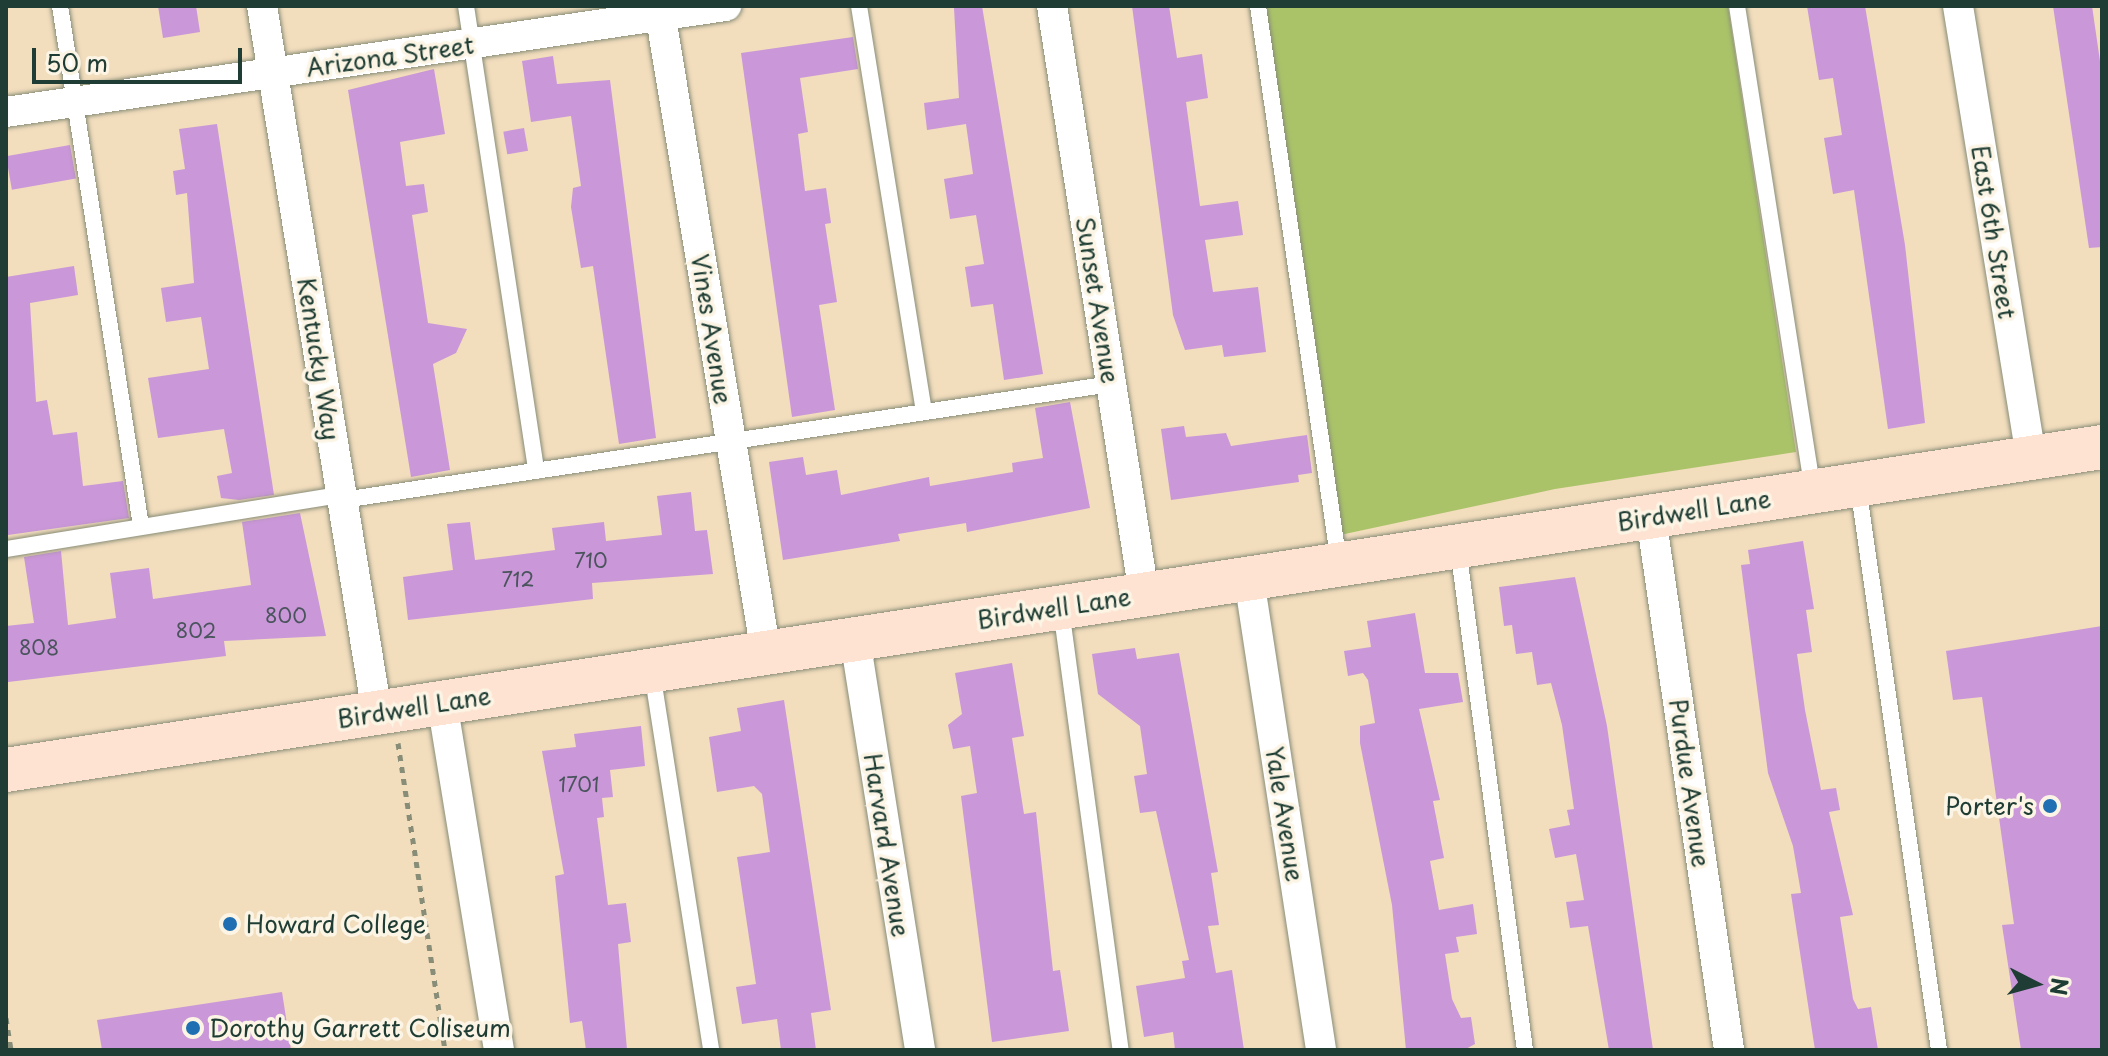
<!DOCTYPE html>
<style>
body{margin:0}
#map{position:relative;width:2108px;height:1056px;overflow:hidden;background:#f2ddbd;font-family:"Playpen Sans",sans-serif}
div>[style]{position:absolute}
[style*='--x']{left:calc(var(--x)*1px);top:calc(var(--y)*1px);width:calc(var(--w)*1px);rotate:calc(var(--a)*1deg)}
.green>*{inset:0;background:#aac369}
.building>*{inset:0;background:#ca97d9;transform-origin:0 0}
.path>*{height:5px;margin-top:-2.5px;transform-origin:0;background:repeating-linear-gradient(90deg,#888d78 0 6px,transparent 0 12px)}
.roads{filter:drop-shadow(0 0 2px #888d78) drop-shadow(0 0 2px #888d78)}
.service>*{height:16px;margin:-8px;padding:0 8px;transform-origin:8px;border-radius:8px;background:#fff}
.minor>*{height:30px;margin:-15px;padding:0 15px;transform-origin:15px;border-radius:15px;background:#fff}
.secondary>*{height:44px;margin:-22px;padding:0 22px;transform-origin:22px;border-radius:22px;background:#fee3d2}
.dots>*{width:22px;height:22px;translate:-50% -50%;box-sizing:border-box;border:4px solid #fcf5e5;border-radius:50%}
span{translate:-50% -50%;white-space:nowrap;text-align:center;line-height:1.15;-webkit-text-stroke:7px #fcf5e5;paint-order:stroke}
.number-label{font-size:20px;color:#4a545d}
.number-label span{-webkit-text-stroke-width:0}
.street-label{font-size:24px;color:#1f3d34}
.poi-label{font-size:24px;color:#1f3d34}
.right{translate:-100% -50%;text-align:right}
.left{translate:0 -50%;text-align:left}
.frame{position:absolute;inset:0;border:8px solid #1f3d34;pointer-events:none}
.north{position:absolute;left:1996px;top:944px;width:80px;height:80px;-webkit-text-stroke:6px #fcf5e5;paint-order:stroke;rotate:96deg;font-size:22px;font-weight:700;line-height:32px;text-align:center;color:#1f3d34}
.north::after{content:'';display:block;margin:auto;width:28px;height:36px;background:#1f3d34;clip-path:polygon(50% 0,100% 100%,50% 72%,0 100%)}
.scale{position:absolute;left:32px;top:48px;width:210px;height:36px;box-sizing:border-box;border:4px solid #1f3d34;border-top:0;padding-left:10px;font-size:24px;line-height:28px;white-space:nowrap;color:#1f3d34;-webkit-text-stroke:6px #fcf5e5;paint-order:stroke}
</style>
<div id="map">
<div class="green">
<i style="clip-path:polygon(1260px 6px,1728px 6px,1796px 452px,1555px 489px,1340px 535px)"></i>
</div>
<div class="building">
<i style="clip-path:polygon(158px 6px,196px 6px,200px 32px,163px 38px)"></i>
<i style="clip-path:polygon(982px 6px,1043px 374px,1004px 380px,993px 304px,971px 307px,965px 267px,984px 264px,976px 215px,950px 219px,944px 179px,973px 174px,966px 124px,927px 130px,924px 103px,959px 98px,954px 8px)"></i>
<i style="clip-path:polygon(1132px 6px,1169px 6px,1177px 58px,1202px 54px,1208px 98px,1186px 102px,1200px 206px,1238px 201px,1243px 235px,1205px 240px,1213px 292px,1258px 287px,1266px 352px,1224px 357px,1222px 345px,1185px 350px,1173px 315px)"></i>
<i style="clip-path:polygon(1807px 6px,1865px 6px,1905px 245px,1925px 423px,1888px 429px,1854px 190px,1833px 194px,1824px 138px,1842px 135px,1833px 78px,1819px 80px)"></i>
<i style="clip-path:polygon(2053px 6px,2092px 6px,2102px 75px,2102px 247px,2089px 248px)"></i>
<i style="clip-path:polygon(853px 37px,858px 69px,800px 78px,808px 132px,798px 134px,805px 191px,826px 188px,831px 223px,825px 224px,837px 302px,819px 305px,835px 410px,792px 417px,741px 53px)"></i>
<i style="clip-path:polygon(553px 56px,557px 84px,610px 80px,656px 438px,619px 444px,593px 266px,581px 268px,571px 207px,573px 188px,581px 186px,571px 116px,531px 122px,522px 61px)"></i>
<i style="clip-path:polygon(434px 69px,445px 134px,400px 142px,406px 186px,424px 184px,428px 212px,412px 215px,428px 323px,467px 329px,456px 353px,433px 364px,450px 470px,411px 477px,348px 90px)"></i>
<i style="clip-path:polygon(217px 124px,274px 495px,239px 500px,221px 498px,217px 476px,232px 473px,224px 429px,158px 438px,148px 378px,209px 369px,201px 317px,166px 322px,161px 288px,194px 283px,187px 193px,176px 195px,173px 171px,185px 169px,179px 129px)"></i>
<i style="left:524px;top:128px;width:23px;height:21px;rotate:80deg"></i>
<i style="left:70px;top:145px;width:34px;height:65px;rotate:80deg"></i>
<i style="clip-path:polygon(74px 266px,78px 295px,30px 303px,36px 402px,47px 400px,53px 435px,77px 432px,83px 486px,123px 481px,129px 518px,8px 535px,6px 277px)"></i>
<i style="clip-path:polygon(1070px 402px,1090px 508px,967px 532px,966px 523px,898px 534px,900px 541px,783px 560px,769px 462px,803px 457px,806px 475px,837px 470px,841px 495px,929px 477px,930px 486px,1013px 472px,1012px 463px,1043px 458px,1035px 408px)"></i>
<i style="clip-path:polygon(1184px 426px,1186px 437px,1226px 433px,1231px 446px,1307px 435px,1312px 473px,1298px 475px,1299px 482px,1171px 500px,1161px 429px)"></i>
<i style="clip-path:polygon(691px 492px,695px 531px,707px 530px,713px 574px,592px 583px,593px 599px,408px 620px,403px 577px,453px 570px,447px 524px,470px 522px,475px 560px,555px 550px,552px 528px,604px 522px,606px 541px,662px 535px,657px 496px)"></i>
<i style="clip-path:polygon(300px 513px,326px 636px,224px 641px,226px 656px,8px 682px,6px 626px,34px 623px,24px 557px,61px 551px,68px 625px,116px 618px,110px 573px,149px 568px,153px 599px,251px 585px,242px 522px)"></i>
<i style="clip-path:polygon(1803px 541px,1814px 609px,1806px 610px,1812px 652px,1797px 654px,1805px 710px,1821px 790px,1836px 788px,1840px 810px,1829px 812px,1853px 915px,1840px 917px,1853px 999px,1858px 1009px,1871px 1007px,1878px 1050px,1815px 1050px,1791px 894px,1801px 893px,1793px 846px,1768px 773px,1741px 565px,1750px 564px,1748px 550px)"></i>
<i style="clip-path:polygon(1575px 577px,1607px 726px,1653px 1050px,1609px 1050px,1588px 926px,1570px 928px,1566px 902px,1584px 900px,1576px 854px,1555px 858px,1549px 829px,1570px 825px,1567px 810px,1574px 809px,1562px 725px,1551px 683px,1537px 685px,1532px 652px,1516px 654px,1512px 625px,1504px 626px,1499px 587px)"></i>
<i style="clip-path:polygon(1415px 613px,1425px 673px,1458px 673px,1463px 702px,1419px 709px,1440px 800px,1433px 801px,1444px 858px,1430px 861px,1439px 910px,1473px 904px,1477px 934px,1456px 937px,1459px 952px,1445px 954px,1452px 999px,1461px 1018px,1471px 1017px,1475px 1044px,1464px 1050px,1406px 1050px,1392px 905px,1360px 743px,1360px 726px,1375px 723px,1368px 680px,1363px 673px,1348px 676px,1344px 651px,1371px 647px,1367px 621px)"></i>
<i style="clip-path:polygon(2102px 626px,2102px 1050px,2021px 1050px,2002px 925px,2014px 924px,1982px 697px,1953px 700px,1946px 651px)"></i>
<i style="clip-path:polygon(1135px 648px,1137px 659px,1179px 653px,1218px 872px,1211px 873px,1219px 925px,1208px 926px,1216px 973px,1232px 970px,1244px 1050px,1175px 1050px,1173px 1032px,1144px 1037px,1136px 986px,1185px 978px,1182px 961px,1189px 960px,1156px 811px,1140px 813px,1134px 776px,1147px 774px,1140px 726px,1098px 694px,1092px 654px)"></i>
<i style="clip-path:polygon(1012px 663px,1024px 736px,1012px 738px,1024px 814px,1036px 812px,1053px 971px,1060px 970px,1069px 1031px,992px 1042px,961px 796px,977px 793px,970px 746px,953px 749px,948px 725px,962px 714px,955px 673px)"></i>
<i style="clip-path:polygon(784px 700px,831px 1010px,811px 1013px,816px 1050px,781px 1050px,777px 1019px,742px 1024px,736px 987px,756px 984px,737px 857px,770px 852px,762px 794px,754px 786px,717px 792px,709px 737px,741px 731px,737px 708px)"></i>
<i style="clip-path:polygon(641px 726px,645px 766px,610px 770px,613px 797px,602px 798px,604px 817px,597px 818px,608px 905px,626px 903px,631px 942px,618px 944px,627px 1050px,586px 1050px,582px 1021px,570px 1023px,555px 876px,564px 874px,542px 751px,576px 747px,574px 734px)"></i>
<i style="clip-path:polygon(282px 992px,291px 1050px,102px 1050px,97px 1020px)"></i>
</div>
<div class="path">
<i style="--x:398;--y:743;--w:311;--a:81.3"></i>
<i style="--x:6;--y:1018;--w:32;--a:81"></i>
</div>
<div class="roads">
<div class="service">
<i style="--x:60;--y:6;--w:526;--a:81.15"></i>
<i style="--x:466;--y:6;--w:470;--a:81.4"></i>
<i style="--x:859;--y:6;--w:410;--a:80.9"></i>
<i style="--x:1258;--y:6;--w:563;--a:81.73"></i>
<i style="--x:1737;--y:6;--w:491;--a:81.1"></i>
<i style="--x:1858;--y:486;--w:570;--a:81.83"></i>
<i style="--x:343;--y:500;--w:777;--a:-8.59"></i>
<i style="--x:1458;--y:548;--w:506;--a:82.4"></i>
<i style="--x:6;--y:549;--w:339;--a:-9.2"></i>
<i style="--x:1061;--y:609;--w:445;--a:82.3"></i>
<i style="--x:652;--y:672;--w:383;--a:81.1"></i>
</div>
<div class="minor">
<i style="--x:262;--y:6;--w:716;--a:80.76"></i>
<i style="--x:659;--y:6;--w:656;--a:80.61"></i>
<i style="--x:1052;--y:6;--w:595;--a:81.11"></i>
<i style="--x:1958;--y:6;--w:458;--a:80.8"></i>
<i style="--x:6;--y:112;--w:728;--a:-8.38"></i>
<i style="--x:1651;--y:517;--w:539;--a:81.67"></i>
<i style="--x:1249;--y:579;--w:476;--a:81.3"></i>
<i style="--x:855;--y:639;--w:416;--a:81"></i>
<i style="--x:442;--y:702;--w:353;--a:80.7"></i>
</div>
<div class="secondary">
<i style="--x:6;--y:770;--w:2121;--a:-8.76"></i>
</div>
</div>
<div class="dots">
<i style="left:2050px;top:806px;background:#1f6fb2"></i>
<i style="left:230px;top:924px;background:#1f6fb2"></i>
<i style="left:193px;top:1028px;background:#1f6fb2"></i>
</div>
<div class="number-label">
<span style="left:591px;top:560px">710</span>
<span style="left:518px;top:579px">712</span>
<span style="left:286px;top:615px">800</span>
<span style="left:196px;top:630px">802</span>
<span style="left:39px;top:647px">808</span>
<span style="left:579px;top:784px">1701</span>
</div>
<div class="street-label">
<span style="left:390px;top:56px;rotate:-8deg">Arizona Street</span>
<span style="left:1994px;top:232px;rotate:81deg">East 6th Street</span>
<span style="left:1098px;top:300px;rotate:81deg">Sunset Avenue</span>
<span style="left:712px;top:329px;rotate:81deg">Vines Avenue</span>
<span style="left:319px;top:359px;rotate:81deg">Kentucky Way</span>
<span style="left:1694px;top:510px;rotate:-9deg">Birdwell Lane</span>
<span style="left:1054px;top:608px;rotate:-9deg">Birdwell Lane</span>
<span style="left:414px;top:707px;rotate:-9deg">Birdwell Lane</span>
<span style="left:1690px;top:783px;rotate:82deg">Purdue Avenue</span>
<span style="left:1285px;top:814px;rotate:81deg">Yale Avenue</span>
<span style="left:887px;top:845px;rotate:81deg">Harvard Avenue</span>
</div>
<div class="poi-label">
<span class="right" style="left:2034px;top:806px">Porter's</span>
<span class="left" style="left:246px;top:924px">Howard College</span>
<span class="left" style="left:209px;top:1028px">Dorothy Garrett Coliseum</span>
</div>
<div class="frame"></div>
<div class="north">N</div>
<div class="scale">50 m</div>
</div>
